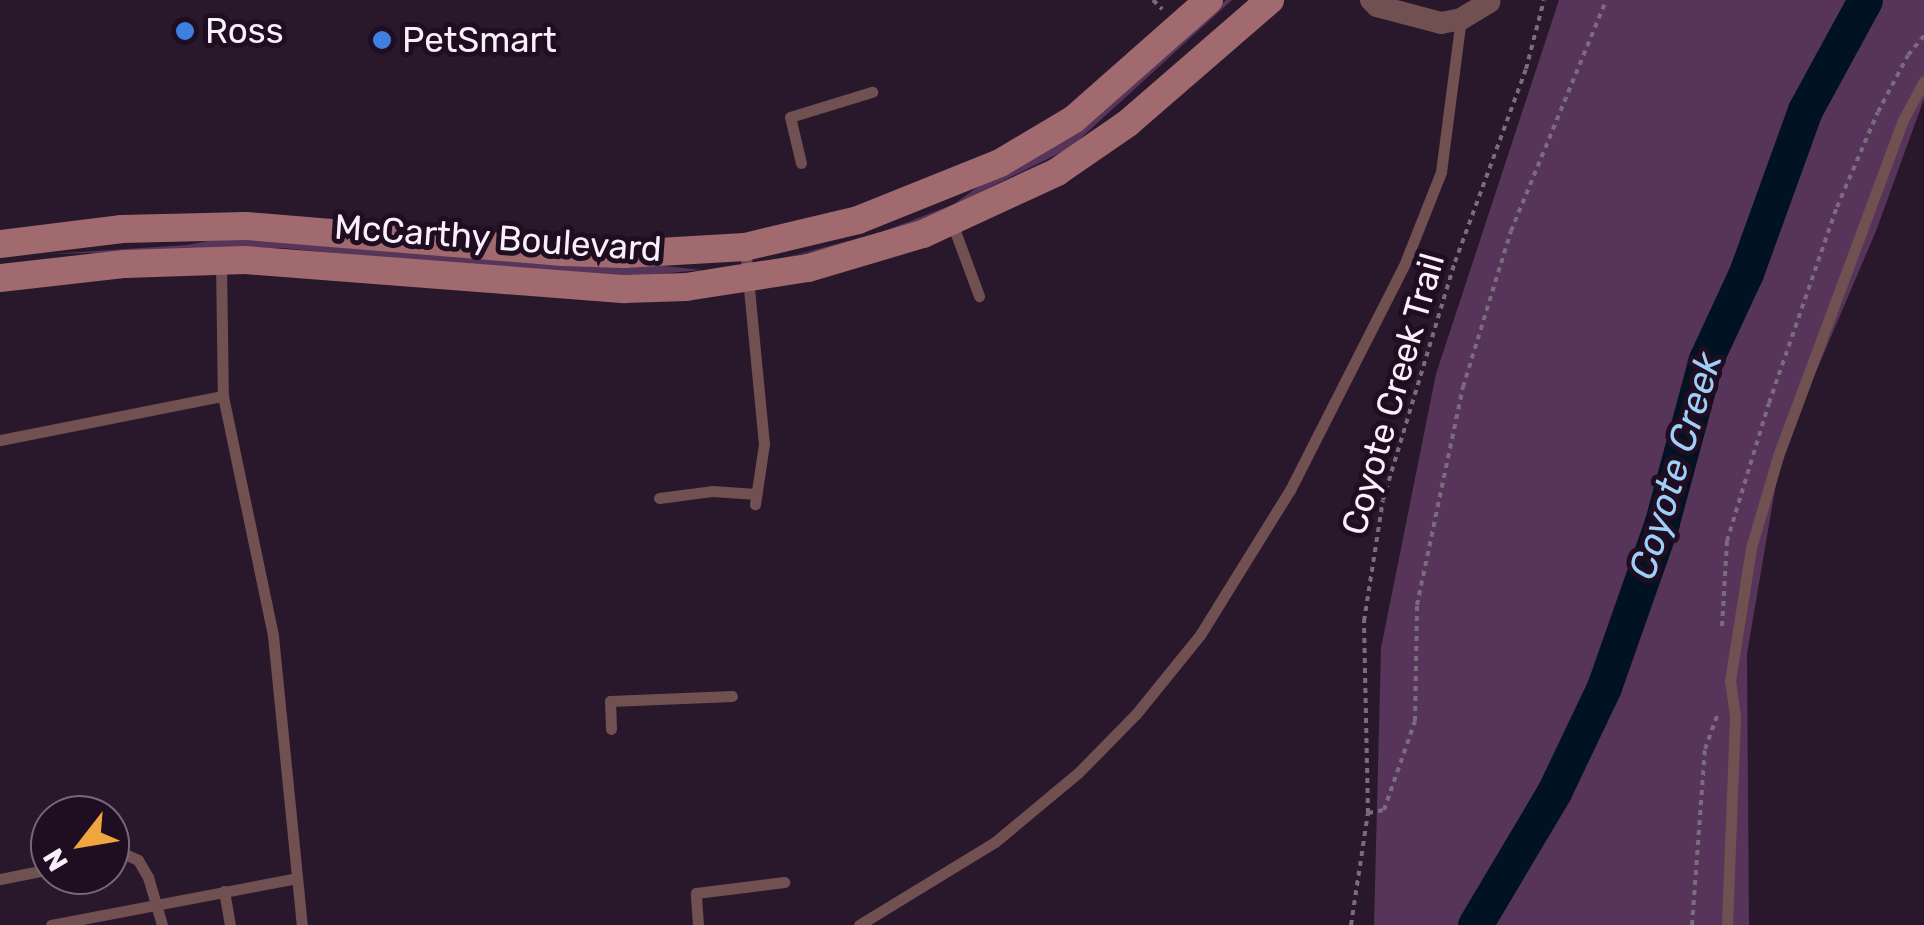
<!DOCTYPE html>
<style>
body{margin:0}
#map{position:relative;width:1924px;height:925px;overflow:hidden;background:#29182b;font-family:Rubik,sans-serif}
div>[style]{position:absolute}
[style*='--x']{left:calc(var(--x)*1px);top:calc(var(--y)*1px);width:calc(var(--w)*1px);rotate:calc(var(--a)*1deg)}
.green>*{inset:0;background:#57355b}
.river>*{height:35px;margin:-17.5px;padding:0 17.5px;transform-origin:17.5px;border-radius:17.5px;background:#011322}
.path>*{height:4px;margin-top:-2px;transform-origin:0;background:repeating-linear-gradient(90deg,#7b6c7d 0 5px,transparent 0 10px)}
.service>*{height:11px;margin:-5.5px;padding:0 5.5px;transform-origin:5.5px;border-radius:5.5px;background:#715052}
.minor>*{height:22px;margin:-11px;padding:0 11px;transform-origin:11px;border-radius:11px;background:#715052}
.secondary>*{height:28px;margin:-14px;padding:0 14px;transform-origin:14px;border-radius:14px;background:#a06a6f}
.dots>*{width:28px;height:28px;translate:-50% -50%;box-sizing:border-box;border:5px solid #1f0e21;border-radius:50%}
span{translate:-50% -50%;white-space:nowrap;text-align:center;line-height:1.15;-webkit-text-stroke:10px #1f0e21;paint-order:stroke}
.poi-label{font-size:35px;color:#fbeffc}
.left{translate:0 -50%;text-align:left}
.street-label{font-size:35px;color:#fbeffc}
.water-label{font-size:38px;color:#9dcff8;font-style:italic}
.north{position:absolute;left:30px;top:795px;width:100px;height:100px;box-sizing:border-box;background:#1f0e21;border:2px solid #776879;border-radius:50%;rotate:239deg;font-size:28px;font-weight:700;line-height:40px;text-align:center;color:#fbeffc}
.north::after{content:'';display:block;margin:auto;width:35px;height:45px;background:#f0a63e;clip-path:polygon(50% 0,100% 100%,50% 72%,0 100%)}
</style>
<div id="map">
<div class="green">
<i style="clip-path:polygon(1226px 0,1232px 0,1070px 148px,923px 220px,862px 240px,776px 260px,882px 232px,954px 204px,1194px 31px)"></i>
<i style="clip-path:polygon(1559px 0,1924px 0,1924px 99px,1876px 231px,1781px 454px,1747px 654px,1749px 925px,1374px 925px,1381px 648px,1436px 374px)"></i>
<i style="clip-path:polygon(239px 235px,646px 264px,702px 270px,635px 276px,533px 273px,283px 248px,49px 254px,187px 245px)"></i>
</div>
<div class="river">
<i style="--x:1475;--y:925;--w:155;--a:-59.3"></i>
<i style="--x:1554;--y:792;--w:116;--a:-64.5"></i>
<i style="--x:1604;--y:687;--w:175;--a:-70.6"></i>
<i style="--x:1662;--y:522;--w:169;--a:-74.9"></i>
<i style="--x:1706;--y:359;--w:95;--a:-65.1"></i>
<i style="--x:1746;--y:273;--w:173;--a:-70.1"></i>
<i style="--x:1805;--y:110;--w:125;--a:-61.4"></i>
</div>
<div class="path">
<i style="--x:1153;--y:0;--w:13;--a:45"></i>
<i style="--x:1722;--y:626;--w:85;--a:-86.6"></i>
<i style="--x:1727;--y:541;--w:144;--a:-73.1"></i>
<i style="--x:1769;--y:403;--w:207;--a:-70.9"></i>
<i style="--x:1837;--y:207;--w:103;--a:-66.7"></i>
<i style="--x:1878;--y:112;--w:64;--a:-62.2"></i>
<i style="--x:1908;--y:55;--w:25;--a:-50"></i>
<i style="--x:1368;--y:813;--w:16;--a:-11"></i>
<i style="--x:1384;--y:810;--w:94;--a:-70.8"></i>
<i style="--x:1415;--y:721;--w:116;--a:-89"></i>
<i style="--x:1417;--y:605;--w:223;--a:-78.1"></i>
<i style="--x:1463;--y:387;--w:163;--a:-72.9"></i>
<i style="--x:1511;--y:231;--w:250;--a:-67.6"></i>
<i style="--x:1351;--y:925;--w:113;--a:-81.4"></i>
<i style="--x:1368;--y:813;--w:192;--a:-91.2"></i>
<i style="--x:1364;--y:621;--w:122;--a:-81.1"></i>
<i style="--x:1383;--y:500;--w:249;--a:-73.2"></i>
<i style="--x:1455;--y:262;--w:206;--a:-69.8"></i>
<i style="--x:1526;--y:69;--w:71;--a:-75.4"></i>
<i style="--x:1692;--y:925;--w:176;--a:-85.8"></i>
<i style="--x:1705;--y:749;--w:38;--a:-70"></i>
</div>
<div class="service">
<i style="--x:801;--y:163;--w:47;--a:-103.4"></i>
<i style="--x:790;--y:117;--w:86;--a:-17"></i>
<i style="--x:952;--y:223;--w:78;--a:69.7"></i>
<i style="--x:745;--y:247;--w:198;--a:84.5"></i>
<i style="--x:764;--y:444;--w:61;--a:98.5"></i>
<i style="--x:221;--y:261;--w:135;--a:89.2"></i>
<i style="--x:223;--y:396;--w:245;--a:78.2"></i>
<i style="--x:273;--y:636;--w:290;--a:84.3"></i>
<i style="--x:0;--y:440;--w:227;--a:-11.2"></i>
<i style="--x:659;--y:498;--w:53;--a:-7.5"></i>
<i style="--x:712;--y:491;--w:44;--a:3.9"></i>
<i style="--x:611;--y:729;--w:28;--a:-92"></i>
<i style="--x:610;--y:701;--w:122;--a:-2.3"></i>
<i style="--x:110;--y:858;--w:17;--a:-10"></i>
<i style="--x:127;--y:855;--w:12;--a:24"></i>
<i style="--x:138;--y:860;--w:20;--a:60"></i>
<i style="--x:148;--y:877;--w:50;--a:73.7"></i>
<i style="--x:0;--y:879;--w:51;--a:-11.3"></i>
<i style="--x:224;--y:891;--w:35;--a:80"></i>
<i style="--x:51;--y:925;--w:250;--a:-10.8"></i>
<i style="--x:698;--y:925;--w:32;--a:-94"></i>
<i style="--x:696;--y:893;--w:89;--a:-7.1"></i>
<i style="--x:859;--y:925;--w:159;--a:-31.4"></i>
<i style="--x:995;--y:842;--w:109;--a:-39.8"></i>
<i style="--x:1079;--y:772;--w:81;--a:-45.5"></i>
<i style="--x:1136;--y:714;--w:102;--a:-51"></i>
<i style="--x:1200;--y:635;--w:171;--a:-58.2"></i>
<i style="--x:1290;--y:490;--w:254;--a:-63.1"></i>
<i style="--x:1405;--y:263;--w:98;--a:-68.4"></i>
<i style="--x:1441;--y:172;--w:154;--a:-82.6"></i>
<i style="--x:1727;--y:925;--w:209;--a:-87.8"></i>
<i style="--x:1735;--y:716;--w:35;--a:-98"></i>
<i style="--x:1730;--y:681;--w:135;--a:-81"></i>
<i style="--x:1751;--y:548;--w:96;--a:-73.6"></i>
<i style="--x:1778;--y:456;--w:358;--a:-69.6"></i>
<i style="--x:1903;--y:120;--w:44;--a:-61.7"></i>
</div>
<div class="minor">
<i style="--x:1371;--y:0;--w:8;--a:45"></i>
<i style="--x:1377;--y:6;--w:66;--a:14.9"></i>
<i style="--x:1441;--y:23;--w:20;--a:-11"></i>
<i style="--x:1461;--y:19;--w:33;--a:-31"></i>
</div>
<div class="secondary">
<i style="--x:0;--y:244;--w:123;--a:-7"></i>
<i style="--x:122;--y:229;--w:124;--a:-1.4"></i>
<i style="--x:246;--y:226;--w:318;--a:4.7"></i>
<i style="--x:563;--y:252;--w:61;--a:1.9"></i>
<i style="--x:624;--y:254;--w:121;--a:-3.3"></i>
<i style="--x:745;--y:247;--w:116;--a:-13.4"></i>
<i style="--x:858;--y:220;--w:153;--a:-21.9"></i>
<i style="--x:1000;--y:163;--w:86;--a:-30.7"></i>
<i style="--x:1074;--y:119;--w:180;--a:-41.4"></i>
<i style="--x:0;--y:278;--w:126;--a:-6.4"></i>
<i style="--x:125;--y:264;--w:120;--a:-1.9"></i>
<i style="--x:245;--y:260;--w:381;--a:4.4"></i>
<i style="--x:625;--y:289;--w:61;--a:-1.9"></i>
<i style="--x:686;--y:287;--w:123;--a:-8.9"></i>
<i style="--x:808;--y:268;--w:120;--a:-16.5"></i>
<i style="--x:923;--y:234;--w:148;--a:-24.8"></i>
<i style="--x:1057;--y:172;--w:86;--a:-34.6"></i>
<i style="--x:1128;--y:123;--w:188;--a:-40.9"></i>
</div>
<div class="dots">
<i style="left:185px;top:31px;background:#3f7fe0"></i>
<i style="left:382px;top:40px;background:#3f7fe0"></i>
</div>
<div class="poi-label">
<span class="left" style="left:205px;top:31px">Ross</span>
<span class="left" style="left:402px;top:40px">PetSmart</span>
</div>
<div class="street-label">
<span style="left:498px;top:238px;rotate:4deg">McCarthy Boulevard</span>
<span style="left:1393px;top:394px;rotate:-74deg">Coyote Creek Trail</span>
</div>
<div class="water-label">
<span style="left:1676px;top:466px;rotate:-73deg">Coyote Creek</span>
</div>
<div class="north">N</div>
</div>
